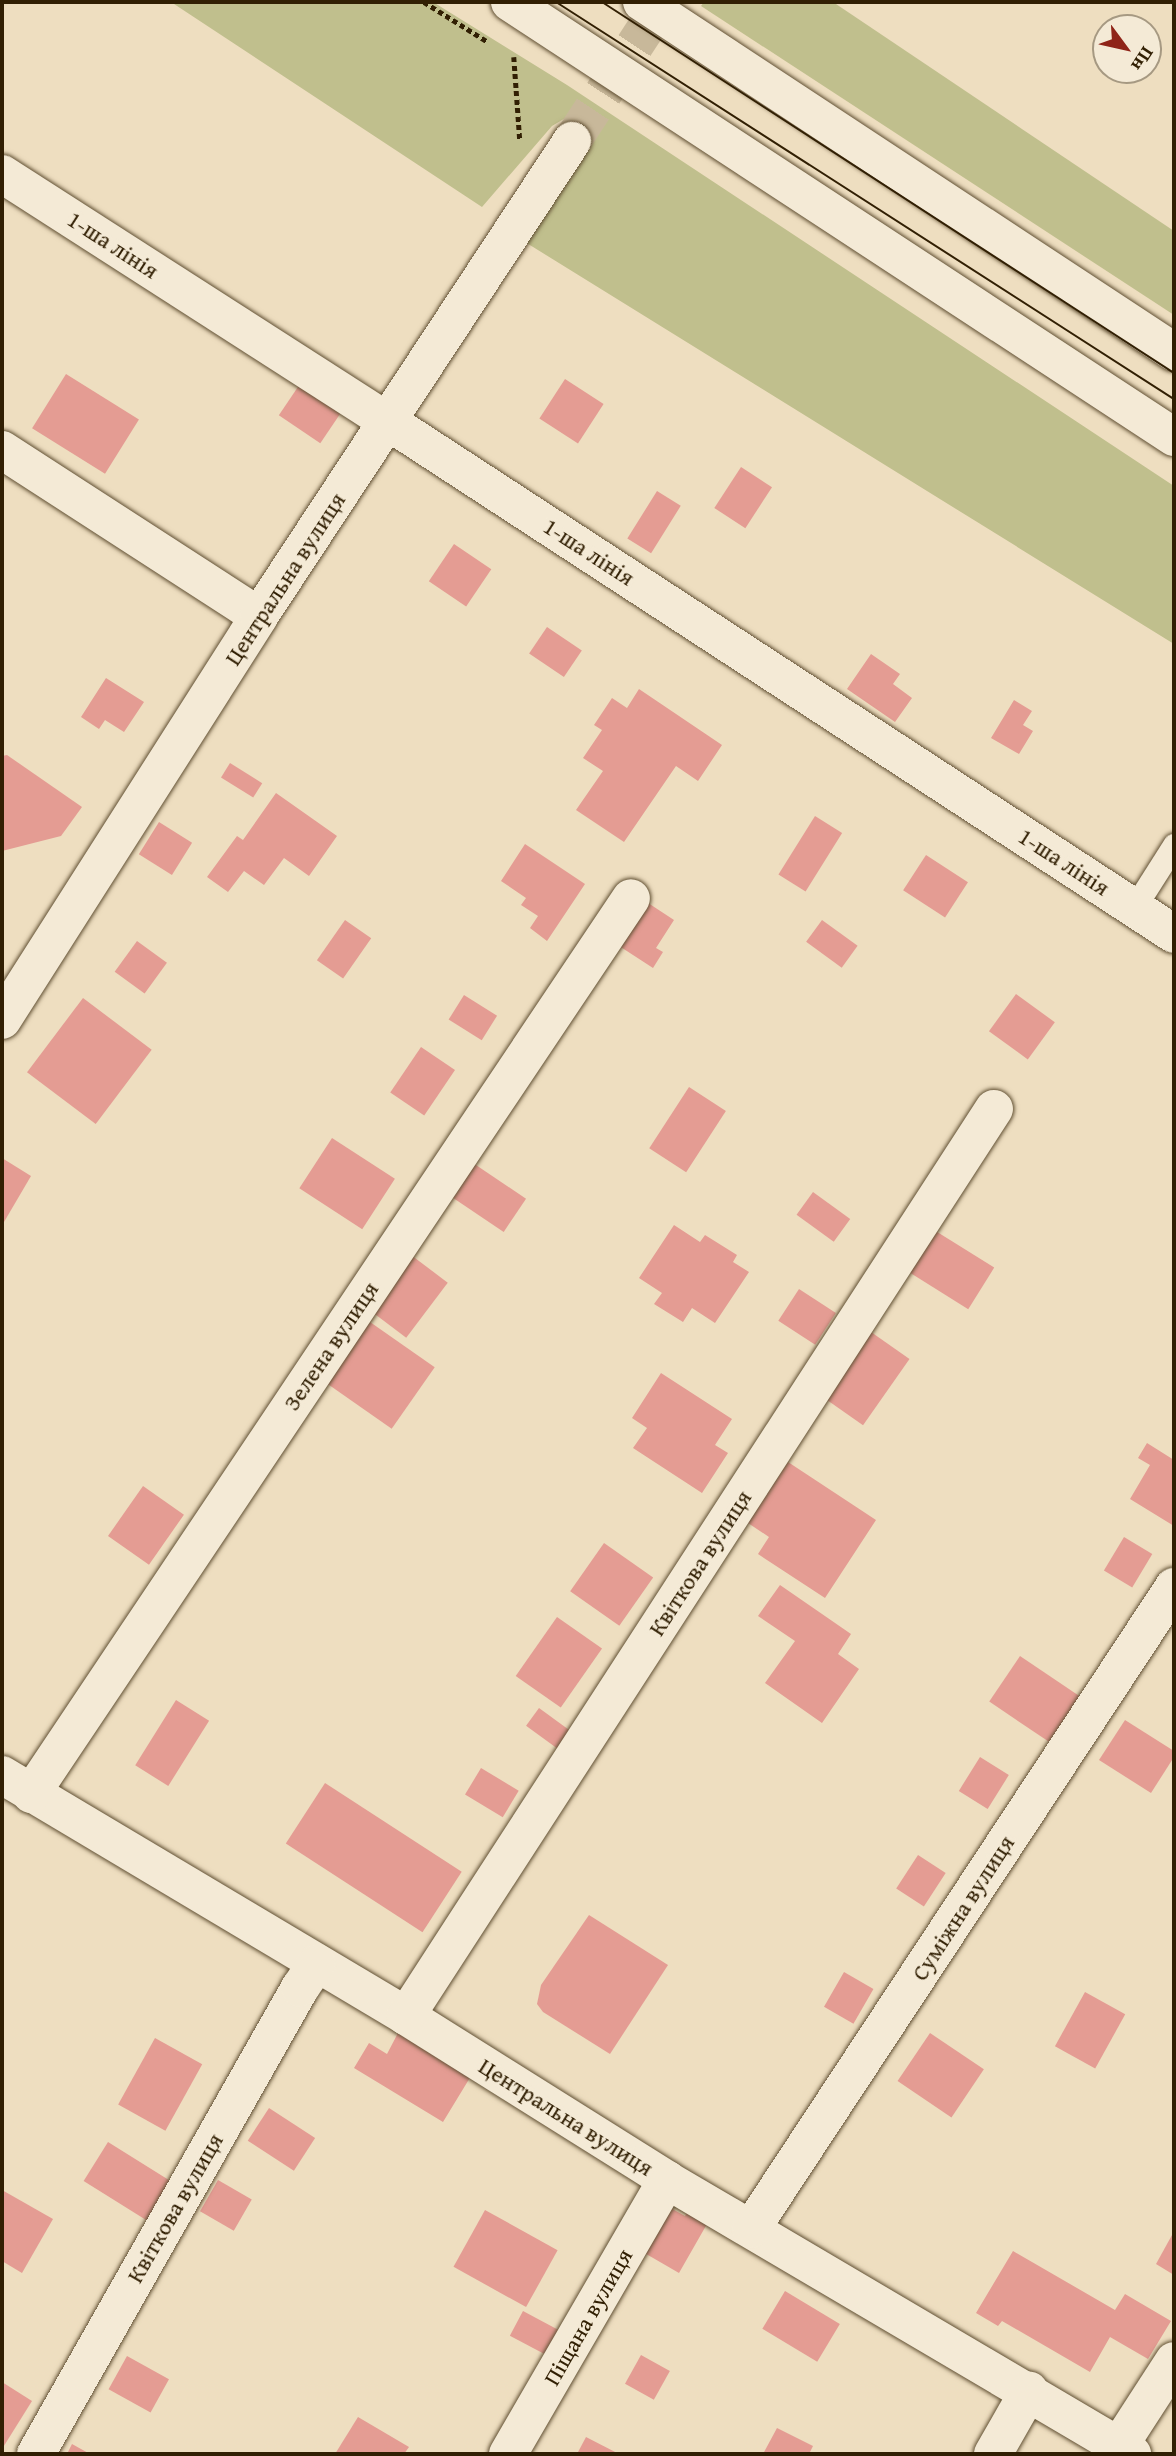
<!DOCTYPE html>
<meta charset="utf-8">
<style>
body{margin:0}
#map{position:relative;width:1176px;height:2456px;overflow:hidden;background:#eedec0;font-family:"Gentium Book Plus",serif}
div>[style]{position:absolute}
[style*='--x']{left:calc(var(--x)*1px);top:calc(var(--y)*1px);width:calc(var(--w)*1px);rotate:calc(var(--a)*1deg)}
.green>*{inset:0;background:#c0bf8d}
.building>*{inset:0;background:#e49c93;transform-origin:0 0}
.street-tunnel>*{height:38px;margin-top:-19px;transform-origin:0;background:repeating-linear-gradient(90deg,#c8b89a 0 38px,transparent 0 57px)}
.path>*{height:4.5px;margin-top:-2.25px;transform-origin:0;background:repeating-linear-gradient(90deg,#311f03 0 5px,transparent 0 8.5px)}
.roads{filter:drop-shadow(0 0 2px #604f32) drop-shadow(0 0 2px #604f32)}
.lane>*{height:23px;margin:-11.5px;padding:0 11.5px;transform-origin:11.5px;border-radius:11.5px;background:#f4ead6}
.street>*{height:38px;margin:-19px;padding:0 19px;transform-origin:19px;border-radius:19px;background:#f4ead6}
.secondary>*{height:38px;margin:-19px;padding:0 19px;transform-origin:19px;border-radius:19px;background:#f4ead6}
.tram>*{height:2px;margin:-1px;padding:0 1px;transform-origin:1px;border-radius:1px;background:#311f03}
span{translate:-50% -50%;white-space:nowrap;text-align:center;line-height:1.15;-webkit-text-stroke:7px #f4ead6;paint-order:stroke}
.street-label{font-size:23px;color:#311f03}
.frame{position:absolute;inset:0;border:4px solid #311f03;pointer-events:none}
.north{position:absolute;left:1092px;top:14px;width:70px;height:70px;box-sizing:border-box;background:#f4ead6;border:2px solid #a69982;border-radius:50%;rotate:123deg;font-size:19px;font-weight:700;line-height:28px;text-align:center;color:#311f03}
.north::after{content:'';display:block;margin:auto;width:24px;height:32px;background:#8f2418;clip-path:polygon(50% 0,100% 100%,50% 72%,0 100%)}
</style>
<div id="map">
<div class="green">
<i style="clip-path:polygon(171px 2px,433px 2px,567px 85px,1174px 486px,1174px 644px,525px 242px,594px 124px,579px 110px,552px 126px,482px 207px)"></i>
<i style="clip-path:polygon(704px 2px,833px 2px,1174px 231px,1174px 315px,701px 6px)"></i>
</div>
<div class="building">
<i style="left:66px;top:374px;width:86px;height:64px;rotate:32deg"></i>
<i style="left:304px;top:378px;width:50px;height:45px;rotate:34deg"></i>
<i style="left:565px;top:379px;width:46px;height:47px;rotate:33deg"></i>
<i style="left:741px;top:467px;width:37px;height:49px;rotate:33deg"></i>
<i style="left:657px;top:491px;width:28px;height:56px;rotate:32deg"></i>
<i style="left:454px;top:544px;width:45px;height:45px;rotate:34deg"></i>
<i style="left:547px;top:627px;width:42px;height:32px;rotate:34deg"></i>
<i style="clip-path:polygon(871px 654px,900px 674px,893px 684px,912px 698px,895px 722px,847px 689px)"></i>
<i style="clip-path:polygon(106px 678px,144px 702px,124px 732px,105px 720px,99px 729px,81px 717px)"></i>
<i style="clip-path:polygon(639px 689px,722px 745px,698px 781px,676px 766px,624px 842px,576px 810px,603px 771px,583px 758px,602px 730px,594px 725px,612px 698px,627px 708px)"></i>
<i style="clip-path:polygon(1014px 700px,1032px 711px,1023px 725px,1033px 731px,1019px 754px,991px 738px)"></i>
<i style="clip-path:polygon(7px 755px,82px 807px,61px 836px,2px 851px,2px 756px)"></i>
<i style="left:230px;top:763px;width:38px;height:17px;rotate:32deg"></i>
<i style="clip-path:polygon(276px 793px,337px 836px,309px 876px,284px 858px,264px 885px,244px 871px,228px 892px,207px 877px,237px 836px,243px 840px)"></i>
<i style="left:815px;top:816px;width:32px;height:69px;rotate:32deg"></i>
<i style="left:159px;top:822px;width:39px;height:38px;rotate:32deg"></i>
<i style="clip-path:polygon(525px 844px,585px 884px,547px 941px,530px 928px,538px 916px,521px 905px,526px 898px,501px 881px)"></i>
<i style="left:926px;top:855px;width:50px;height:42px;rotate:33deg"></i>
<i style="clip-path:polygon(642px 899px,674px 920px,656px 948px,663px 952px,653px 968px,613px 942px)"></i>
<i style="left:345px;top:920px;width:32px;height:49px;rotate:35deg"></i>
<i style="left:822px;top:920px;width:44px;height:27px;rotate:36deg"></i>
<i style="left:137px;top:941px;width:37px;height:38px;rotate:36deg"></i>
<i style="left:1016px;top:994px;width:48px;height:46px;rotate:36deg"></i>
<i style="left:464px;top:995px;width:39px;height:29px;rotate:32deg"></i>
<i style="left:83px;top:998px;width:86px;height:93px;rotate:37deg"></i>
<i style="left:421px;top:1047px;width:41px;height:55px;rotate:34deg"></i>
<i style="left:689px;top:1087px;width:44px;height:73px;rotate:33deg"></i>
<i style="left:332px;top:1138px;width:75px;height:60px;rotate:33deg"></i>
<i style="clip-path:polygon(2px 1158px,31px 1176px,4px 1222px,2px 1221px)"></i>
<i style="left:473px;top:1163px;width:64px;height:40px;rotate:34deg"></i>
<i style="left:813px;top:1192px;width:46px;height:28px;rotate:36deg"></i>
<i style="clip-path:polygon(674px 1225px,700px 1242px,705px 1235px,737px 1255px,733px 1262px,749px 1272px,715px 1323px,692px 1308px,683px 1322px,654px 1304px,662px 1293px,639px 1278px)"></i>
<i style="left:934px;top:1230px;width:71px;height:49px;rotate:32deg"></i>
<i style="left:411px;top:1255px;width:46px;height:69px;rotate:37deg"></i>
<i style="left:799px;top:1289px;width:44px;height:38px;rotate:33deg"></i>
<i style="left:370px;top:1322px;width:79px;height:75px;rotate:35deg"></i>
<i style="left:871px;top:1332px;width:47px;height:81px;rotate:35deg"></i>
<i style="clip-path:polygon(661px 1373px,732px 1419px,715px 1445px,728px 1453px,702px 1493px,633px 1448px,647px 1428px,632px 1418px)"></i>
<i style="clip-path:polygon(1147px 1443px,1174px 1460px,1174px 1526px,1130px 1499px,1150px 1465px,1138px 1458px)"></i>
<i style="clip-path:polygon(788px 1462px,876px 1520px,825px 1598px,758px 1554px,769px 1537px,748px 1523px)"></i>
<i style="left:143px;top:1486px;width:50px;height:61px;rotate:35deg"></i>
<i style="left:1124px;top:1537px;width:33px;height:39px;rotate:31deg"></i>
<i style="left:604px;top:1543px;width:60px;height:59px;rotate:35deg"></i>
<i style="clip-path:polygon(780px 1585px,851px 1634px,838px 1654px,859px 1669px,822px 1723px,765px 1683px,795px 1641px,758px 1616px)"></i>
<i style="left:557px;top:1617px;width:55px;height:72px;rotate:35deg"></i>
<i style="left:1020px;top:1656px;width:72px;height:55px;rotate:34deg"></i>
<i style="left:176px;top:1700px;width:39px;height:77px;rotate:32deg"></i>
<i style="left:539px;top:1708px;width:39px;height:22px;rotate:36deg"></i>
<i style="clip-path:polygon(1125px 1720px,1174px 1751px,1174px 1757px,1151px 1793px,1099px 1760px)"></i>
<i style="left:980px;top:1757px;width:34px;height:40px;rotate:32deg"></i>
<i style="left:481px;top:1768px;width:44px;height:31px;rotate:31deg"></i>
<i style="left:325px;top:1783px;width:163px;height:72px;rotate:33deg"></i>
<i style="left:918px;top:1855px;width:33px;height:40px;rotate:33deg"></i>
<i style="clip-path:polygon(589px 1915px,668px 1965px,610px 2054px,543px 2012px,537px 2004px,541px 1985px)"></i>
<i style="left:844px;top:1972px;width:34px;height:40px;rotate:30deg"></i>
<i style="left:1085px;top:1992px;width:46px;height:62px;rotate:29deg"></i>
<i style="clip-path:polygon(398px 2033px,471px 2076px,443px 2122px,354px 2068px,369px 2043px,387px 2054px)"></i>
<i style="left:930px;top:2033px;width:65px;height:58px;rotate:34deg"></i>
<i style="left:155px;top:2038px;width:54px;height:76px;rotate:29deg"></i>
<i style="left:269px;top:2108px;width:55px;height:39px;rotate:33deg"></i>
<i style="left:108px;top:2142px;width:76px;height:46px;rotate:32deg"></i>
<i style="left:218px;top:2180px;width:39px;height:36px;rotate:30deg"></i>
<i style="clip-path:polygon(2px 2190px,53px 2219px,22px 2273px,2px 2261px)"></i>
<i style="clip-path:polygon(691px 2205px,711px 2217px,679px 2273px,641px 2251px,667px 2206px,685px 2216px)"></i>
<i style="left:485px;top:2210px;width:83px;height:65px;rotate:29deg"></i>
<i style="clip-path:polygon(1172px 2235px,1174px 2237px,1174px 2275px,1156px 2264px)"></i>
<i style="clip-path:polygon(1013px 2251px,1115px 2310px,1125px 2294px,1171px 2321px,1148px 2359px,1110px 2337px,1090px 2372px,1002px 2321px,998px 2326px,976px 2313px)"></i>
<i style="left:785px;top:2291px;width:64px;height:44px;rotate:31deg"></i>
<i style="left:523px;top:2311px;width:45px;height:28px;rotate:28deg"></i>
<i style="left:641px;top:2355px;width:33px;height:33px;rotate:29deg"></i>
<i style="left:127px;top:2356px;width:48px;height:38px;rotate:29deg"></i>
<i style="clip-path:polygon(2px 2382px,32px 2401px,2px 2449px)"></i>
<i style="clip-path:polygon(358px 2417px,409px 2447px,404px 2454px,335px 2454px)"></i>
<i style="clip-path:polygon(777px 2428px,813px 2446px,809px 2454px,763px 2454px)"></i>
<i style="clip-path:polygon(586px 2437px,619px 2454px,577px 2454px)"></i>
<i style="clip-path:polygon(72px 2444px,90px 2454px,67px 2454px)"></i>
</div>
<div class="street-tunnel">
<i style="--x:572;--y:141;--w:166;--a:-56.8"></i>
</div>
<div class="path">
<i style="--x:424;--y:2;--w:75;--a:32"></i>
<i style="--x:514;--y:57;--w:84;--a:85.9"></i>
</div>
<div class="roads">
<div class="lane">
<i style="--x:1134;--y:908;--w:75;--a:-57.6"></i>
</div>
<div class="street">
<i style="--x:2;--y:174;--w:460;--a:32.7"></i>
<i style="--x:389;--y:422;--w:937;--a:33.11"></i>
<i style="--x:2;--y:450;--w:306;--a:32.9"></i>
<i style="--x:2;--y:1020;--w:479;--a:-57.5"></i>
<i style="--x:259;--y:616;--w:569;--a:-56.62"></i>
<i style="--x:2;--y:1775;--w:470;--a:30.8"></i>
<i style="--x:406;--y:2016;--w:308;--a:32.1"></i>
<i style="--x:667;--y:2180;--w:540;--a:30.51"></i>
<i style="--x:31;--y:1794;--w:1078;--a:-56.19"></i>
<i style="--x:406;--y:2016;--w:1081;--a:-57.05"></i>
<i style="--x:751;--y:2229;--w:769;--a:-56.62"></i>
<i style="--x:1119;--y:2446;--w:101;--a:-57.1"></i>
<i style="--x:36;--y:2454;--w:536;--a:-60.47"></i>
<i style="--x:300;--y:1988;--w:30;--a:-56"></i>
<i style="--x:508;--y:2454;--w:317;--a:-59.9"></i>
<i style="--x:993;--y:2454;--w:73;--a:-60.3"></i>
</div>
<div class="secondary">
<i style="--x:510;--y:2;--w:794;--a:33.23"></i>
<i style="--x:642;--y:2;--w:637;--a:33.34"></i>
</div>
</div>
<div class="tram">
<i style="--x:556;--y:2;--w:735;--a:32.72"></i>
<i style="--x:602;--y:2;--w:682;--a:32.97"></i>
</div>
<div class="street-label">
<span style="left:113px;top:245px;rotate:33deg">1-ша лінія</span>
<span style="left:589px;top:552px;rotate:33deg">1-ша лінія</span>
<span style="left:285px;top:579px;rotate:-57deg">Центральна вулиця</span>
<span style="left:1064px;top:862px;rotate:33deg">1-ша лінія</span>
<span style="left:331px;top:1346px;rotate:-56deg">Зелена вулиця</span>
<span style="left:700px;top:1563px;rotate:-57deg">Квіткова вулиця</span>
<span style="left:963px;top:1908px;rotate:-57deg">Суміжна вулиця</span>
<span style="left:566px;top:2117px;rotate:32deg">Центральна вулиця</span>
<span style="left:175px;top:2208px;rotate:-60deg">Квіткова вулиця</span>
<span style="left:588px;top:2317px;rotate:-60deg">Піщана вулиця</span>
</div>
<div class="frame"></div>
<div class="north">Пн</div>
</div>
